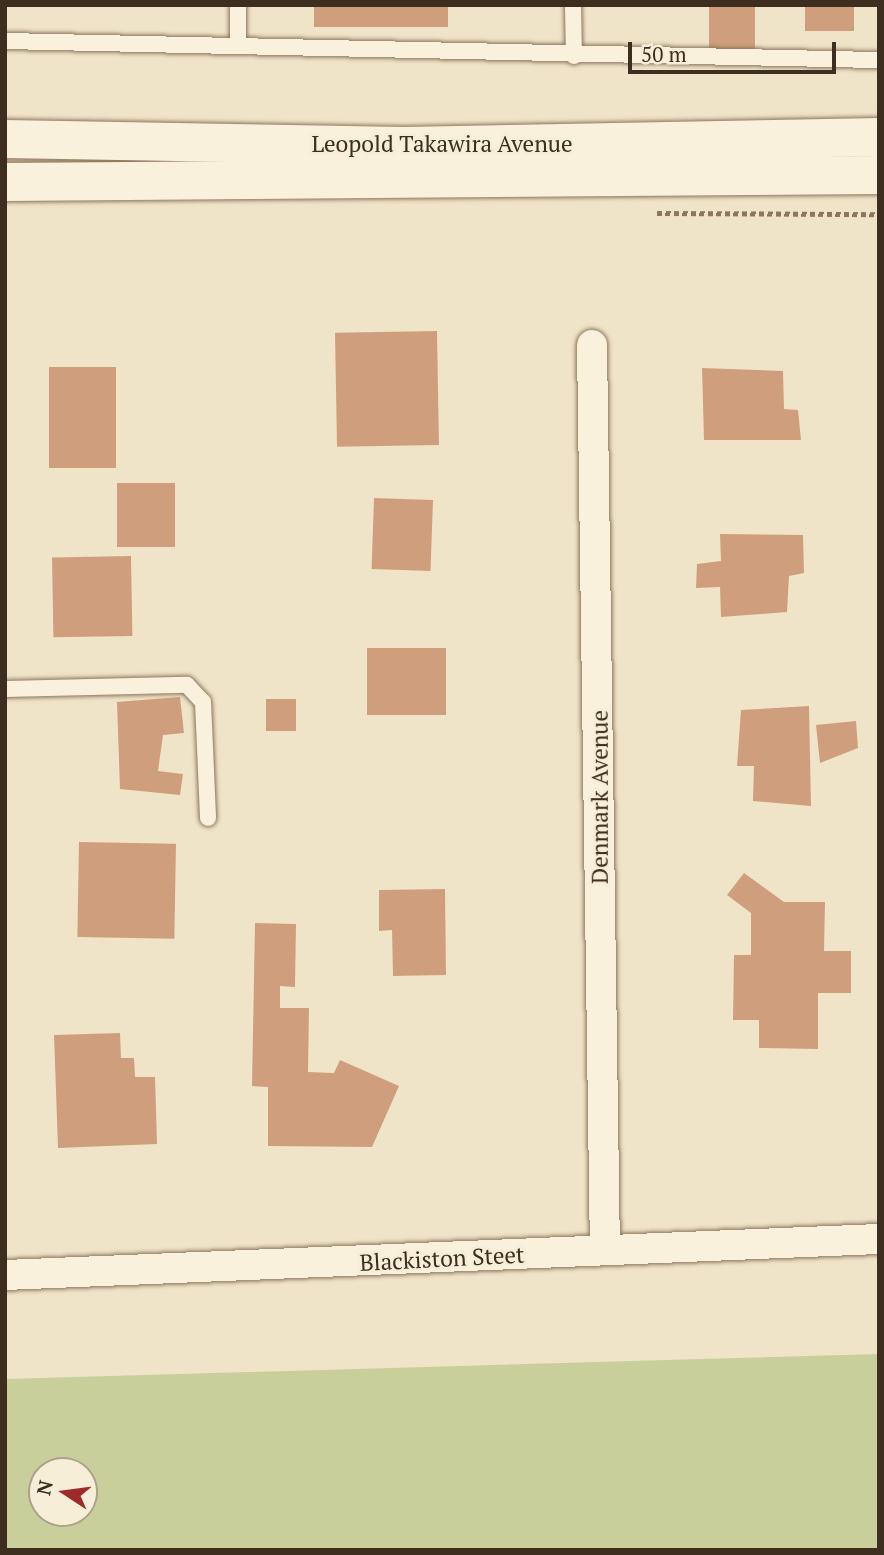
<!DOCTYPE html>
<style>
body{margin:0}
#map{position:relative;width:884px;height:1555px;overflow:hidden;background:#f0e4c8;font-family:"PT Serif",serif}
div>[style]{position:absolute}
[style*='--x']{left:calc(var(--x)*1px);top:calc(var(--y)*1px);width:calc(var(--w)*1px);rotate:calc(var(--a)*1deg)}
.green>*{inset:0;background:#c9cf9b}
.building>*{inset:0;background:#cf9f7d;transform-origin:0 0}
.path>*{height:4.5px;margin-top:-2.25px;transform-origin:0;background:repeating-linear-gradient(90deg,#8d765c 0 5px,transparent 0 8.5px)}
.roads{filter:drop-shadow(0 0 2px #8d765c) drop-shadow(0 0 2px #8d765c)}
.lane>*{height:16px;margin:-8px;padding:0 8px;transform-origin:8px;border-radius:8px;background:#faf1dc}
.street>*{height:30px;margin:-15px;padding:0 15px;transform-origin:15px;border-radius:15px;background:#faf1dc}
.secondary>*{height:38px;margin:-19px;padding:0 19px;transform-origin:19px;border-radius:19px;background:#faf1dc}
span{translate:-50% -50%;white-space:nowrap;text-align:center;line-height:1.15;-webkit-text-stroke:6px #f7eed8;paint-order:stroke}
.street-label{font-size:23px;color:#3d2e20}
.frame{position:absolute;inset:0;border:7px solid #3d2e20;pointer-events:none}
.north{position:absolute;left:28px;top:1457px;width:70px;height:70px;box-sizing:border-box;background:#f7eed8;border:2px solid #ada18e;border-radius:50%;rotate:283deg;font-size:19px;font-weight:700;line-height:28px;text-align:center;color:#3d2e20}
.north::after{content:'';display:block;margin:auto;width:24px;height:32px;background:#9e2a2b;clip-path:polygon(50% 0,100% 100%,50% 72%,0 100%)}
.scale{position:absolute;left:628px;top:42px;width:208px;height:32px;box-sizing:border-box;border:4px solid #3d2e20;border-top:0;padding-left:9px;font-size:21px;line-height:24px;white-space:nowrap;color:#3d2e20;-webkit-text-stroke:5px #f7eed8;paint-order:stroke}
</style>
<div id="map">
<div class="green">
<i style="clip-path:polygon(evenodd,879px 1354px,879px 1550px,5px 1550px,5px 1379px,879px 1354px,42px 1471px,84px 1471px,84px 1513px,42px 1513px,42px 1471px)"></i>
</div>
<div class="building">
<i style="left:314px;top:5px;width:134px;height:22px"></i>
<i style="left:709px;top:5px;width:46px;height:49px"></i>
<i style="left:805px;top:5px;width:49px;height:26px"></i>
<i style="left:437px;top:331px;width:114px;height:102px;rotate:89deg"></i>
<i style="left:49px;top:367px;width:67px;height:101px"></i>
<i style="clip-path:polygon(702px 368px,783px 371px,784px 409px,798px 410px,801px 440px,704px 440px)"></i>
<i style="left:117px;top:483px;width:58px;height:64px"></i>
<i style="left:433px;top:500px;width:71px;height:59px;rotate:92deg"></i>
<i style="clip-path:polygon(720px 534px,803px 535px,804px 573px,789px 576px,787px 612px,721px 617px,720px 587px,696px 588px,697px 564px,721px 561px)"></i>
<i style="left:131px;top:556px;width:80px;height:79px;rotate:89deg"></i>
<i style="left:446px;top:648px;width:67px;height:79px;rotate:90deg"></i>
<i style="clip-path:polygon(180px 697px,184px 733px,163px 735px,158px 771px,183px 774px,180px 795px,120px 789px,117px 702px)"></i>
<i style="left:296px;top:699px;width:32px;height:30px;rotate:90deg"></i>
<i style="clip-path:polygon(809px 706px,811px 806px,753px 801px,754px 766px,737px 766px,741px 710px)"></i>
<i style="clip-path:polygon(856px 721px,858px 748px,820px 763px,816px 725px)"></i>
<i style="left:79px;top:842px;width:97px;height:95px;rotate:1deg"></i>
<i style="clip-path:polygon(744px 873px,784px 902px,825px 902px,824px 951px,851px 951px,851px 993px,818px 993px,818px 1049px,759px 1048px,759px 1020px,733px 1020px,734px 955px,751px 955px,751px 913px,727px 895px)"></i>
<i style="clip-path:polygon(445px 889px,446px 975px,393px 976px,392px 930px,379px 931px,379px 890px)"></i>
<i style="clip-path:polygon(255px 923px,296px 924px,295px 987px,280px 986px,280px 1008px,309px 1008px,308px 1072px,334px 1073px,340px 1060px,399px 1086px,372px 1147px,268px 1146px,268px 1087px,252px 1086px)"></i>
<i style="clip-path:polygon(120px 1033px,121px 1058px,134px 1058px,135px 1077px,155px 1077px,157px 1144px,58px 1148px,54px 1035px)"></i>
</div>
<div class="path">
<i style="--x:657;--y:213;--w:222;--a:0.3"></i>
</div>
<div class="roads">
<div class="lane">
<i style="--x:238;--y:5;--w:40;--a:90"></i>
<i style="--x:573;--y:5;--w:51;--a:88.9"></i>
<i style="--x:5;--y:41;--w:874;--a:1.25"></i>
<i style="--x:5;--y:689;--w:182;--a:-1.3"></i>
<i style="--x:187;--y:685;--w:23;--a:47"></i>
<i style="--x:203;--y:702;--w:116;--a:87.5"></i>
</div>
<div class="street">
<i style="--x:592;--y:345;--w:905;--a:89.18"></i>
<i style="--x:5;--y:1275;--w:875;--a:-2.36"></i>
</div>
<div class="secondary">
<i style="--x:5;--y:139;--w:399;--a:1"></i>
<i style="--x:404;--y:146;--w:475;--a:-1.1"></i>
<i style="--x:5;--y:182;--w:874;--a:-0.46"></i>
</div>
</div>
<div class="street-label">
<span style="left:442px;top:144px">Leopold Takawira Avenue</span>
<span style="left:600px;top:797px;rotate:-90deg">Denmark Avenue</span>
<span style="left:442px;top:1259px;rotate:-3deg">Blackiston Steet</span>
</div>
<div class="frame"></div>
<div class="north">N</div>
<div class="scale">50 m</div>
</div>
